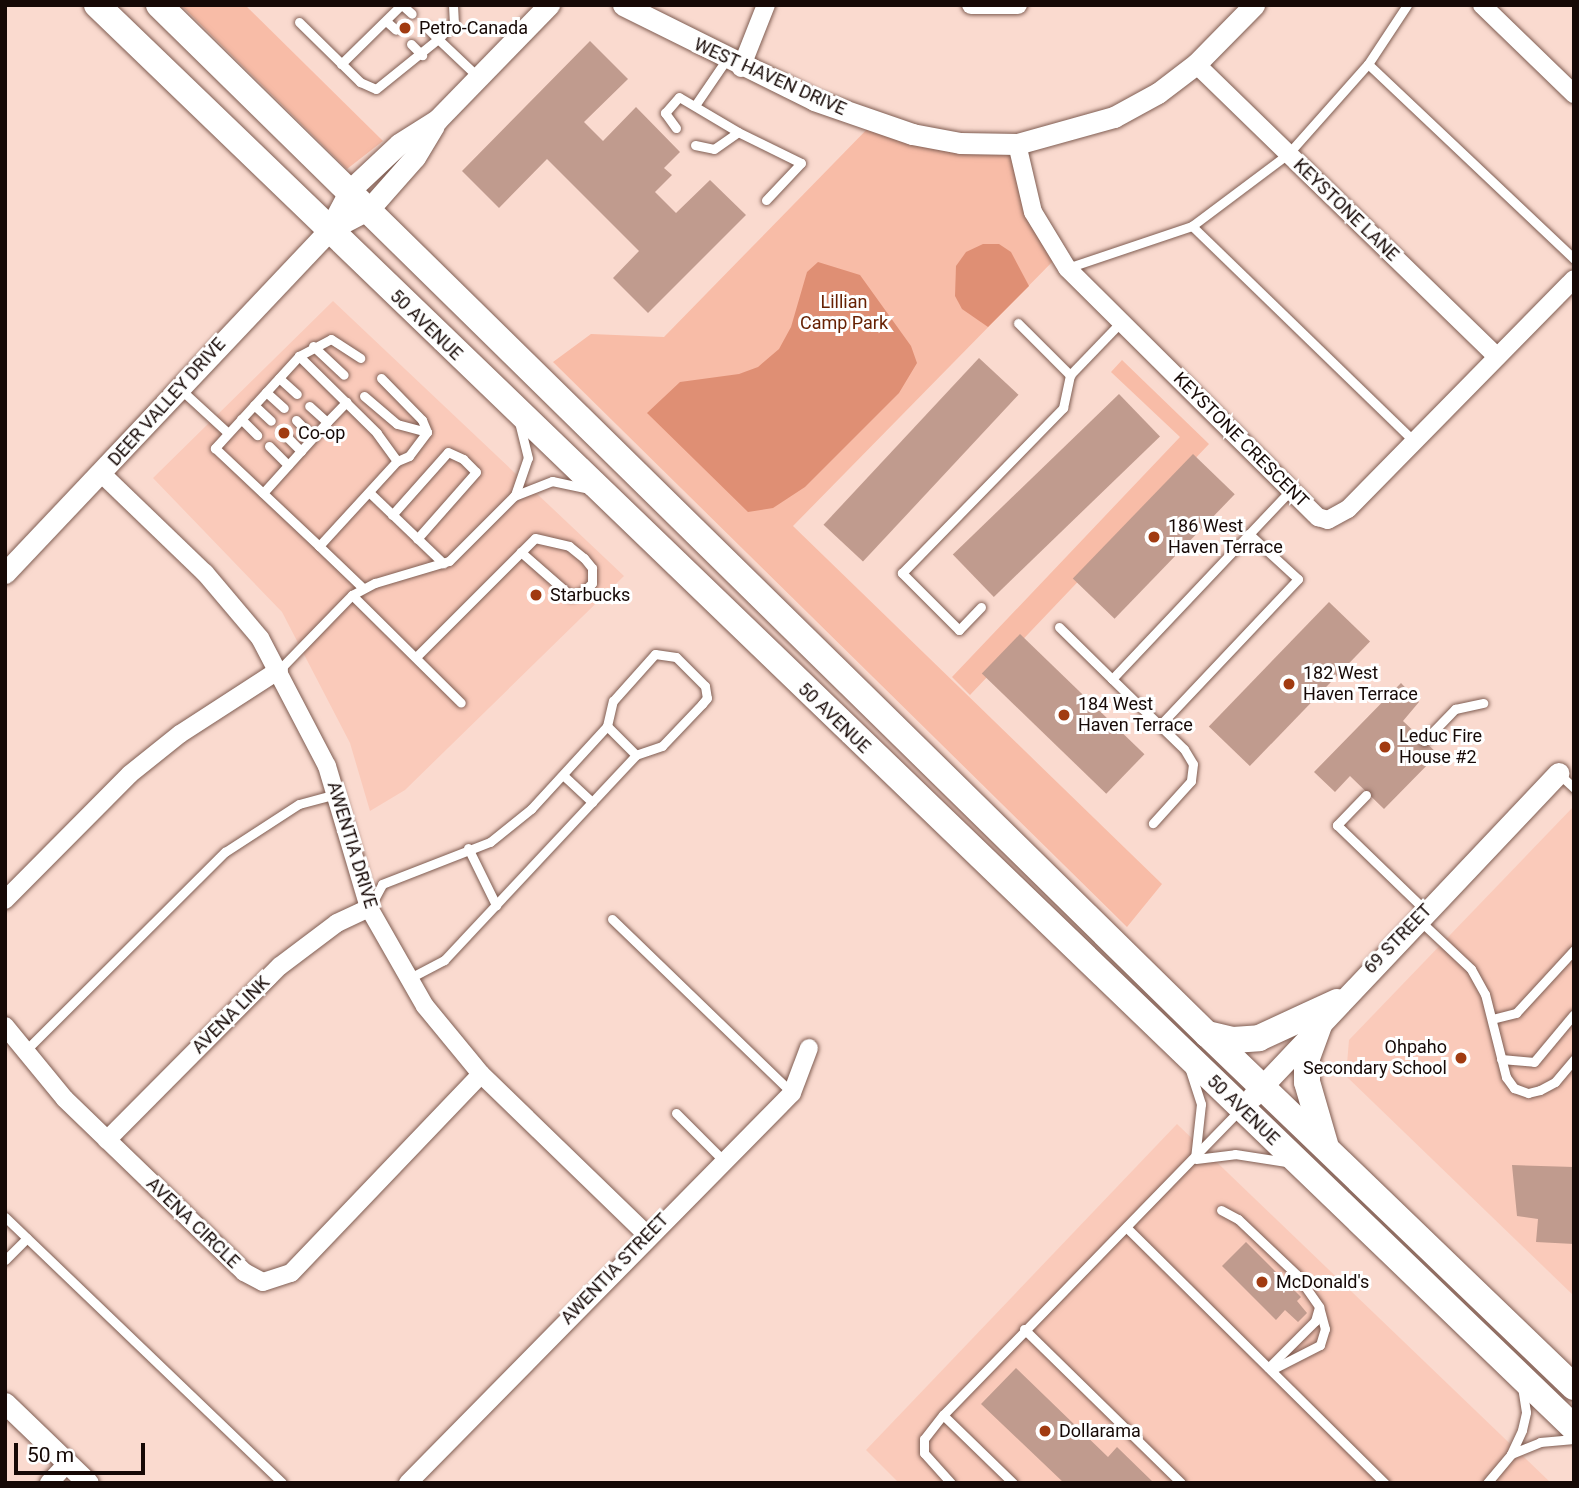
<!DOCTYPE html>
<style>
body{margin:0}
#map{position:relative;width:1579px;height:1488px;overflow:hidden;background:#fadacf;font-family:Roboto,sans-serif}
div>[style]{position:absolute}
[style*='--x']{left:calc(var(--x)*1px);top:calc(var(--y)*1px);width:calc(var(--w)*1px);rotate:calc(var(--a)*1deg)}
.built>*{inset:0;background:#facaba}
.green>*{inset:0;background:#f8bca7}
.forest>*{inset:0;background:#df8f74}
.building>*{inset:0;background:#c09b8e;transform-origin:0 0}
.roads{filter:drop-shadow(0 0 2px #7f5d52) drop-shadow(0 0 2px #7f5d52)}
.service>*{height:9px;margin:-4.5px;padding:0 4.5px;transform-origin:4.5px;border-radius:4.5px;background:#fff}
.minor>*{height:18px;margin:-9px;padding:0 9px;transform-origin:9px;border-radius:9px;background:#fff}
.tertiary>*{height:21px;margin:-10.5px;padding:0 10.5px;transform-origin:10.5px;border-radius:10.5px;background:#fff}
.primary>*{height:26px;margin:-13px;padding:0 13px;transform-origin:13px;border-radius:13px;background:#fff}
.dots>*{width:19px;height:19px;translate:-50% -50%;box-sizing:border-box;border:4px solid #fff;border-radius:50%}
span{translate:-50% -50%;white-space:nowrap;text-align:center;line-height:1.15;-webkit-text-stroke:6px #fff;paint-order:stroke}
.poi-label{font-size:18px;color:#160906}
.left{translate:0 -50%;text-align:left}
.right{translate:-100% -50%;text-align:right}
.street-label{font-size:18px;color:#160906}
.park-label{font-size:18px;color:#672103}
.frame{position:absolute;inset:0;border:7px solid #160906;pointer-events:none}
.scale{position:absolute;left:14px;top:1443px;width:131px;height:32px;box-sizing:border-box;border:4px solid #160906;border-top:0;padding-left:9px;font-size:21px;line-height:24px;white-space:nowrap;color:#160906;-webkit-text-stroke:5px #fff;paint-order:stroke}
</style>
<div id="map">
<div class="built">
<i style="clip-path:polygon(333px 301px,624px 576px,405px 790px,370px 811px,350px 743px,282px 612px,153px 478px)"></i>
<i style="clip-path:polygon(1574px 806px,1574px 1296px,1346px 1076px,1349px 1040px)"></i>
<i style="clip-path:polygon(1177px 1124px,1551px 1483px,899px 1483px,866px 1450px)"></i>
</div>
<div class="green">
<i style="clip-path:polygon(181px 5px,245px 5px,383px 141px,347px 169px)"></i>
<i style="clip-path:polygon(875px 121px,1017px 144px,1059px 255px,793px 526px,1162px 884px,1127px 927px,553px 362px,591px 334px,664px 337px)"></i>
<i style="clip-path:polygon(1122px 360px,1209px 444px,970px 695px,952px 677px,1180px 437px,1111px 372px)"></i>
</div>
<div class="forest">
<i style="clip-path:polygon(983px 244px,999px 244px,1011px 252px,1029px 286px,988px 327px,962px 309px,955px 296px,956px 266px,966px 252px)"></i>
<i style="clip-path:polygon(818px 262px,860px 275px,911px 346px,917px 363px,899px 393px,805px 487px,773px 508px,748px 512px,647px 413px,680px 382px,739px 374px,758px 367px,779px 349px,791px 327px,807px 272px)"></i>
</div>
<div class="building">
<i style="clip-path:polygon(590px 41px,628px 79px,584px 122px,603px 141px,636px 107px,680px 152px,664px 168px,672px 175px,655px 192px,676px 213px,710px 180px,746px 215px,648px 313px,613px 278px,639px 251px,547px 159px,499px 208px,462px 171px)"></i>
<i style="left:979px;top:358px;width:54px;height:228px;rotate:43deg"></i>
<i style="left:1119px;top:394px;width:59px;height:231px;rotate:46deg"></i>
<i style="left:1193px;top:454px;width:58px;height:173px;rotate:44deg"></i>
<i style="left:1329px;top:602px;width:57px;height:173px;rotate:44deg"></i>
<i style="left:1020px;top:634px;width:173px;height:55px;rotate:44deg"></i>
<i style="clip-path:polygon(1401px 683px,1419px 702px,1403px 721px,1438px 754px,1384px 809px,1350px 776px,1335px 792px,1314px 772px)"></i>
<i style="clip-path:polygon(1512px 1165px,1574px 1167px,1574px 1244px,1536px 1242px,1538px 1219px,1517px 1216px)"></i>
<i style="clip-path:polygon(1246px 1242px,1301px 1297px,1297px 1301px,1307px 1313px,1298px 1322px,1285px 1310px,1276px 1320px,1222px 1266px)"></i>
<i style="clip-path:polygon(1016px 1368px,1108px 1457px,1117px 1447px,1154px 1483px,1064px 1483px,981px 1404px)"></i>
</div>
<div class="roads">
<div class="service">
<i style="--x:402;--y:5;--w:13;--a:42"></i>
<i style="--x:453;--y:5;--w:17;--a:87"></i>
<i style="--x:454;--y:22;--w:23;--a:133"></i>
<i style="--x:438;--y:39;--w:55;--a:43.5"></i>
<i style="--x:386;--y:21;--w:13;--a:42"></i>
<i style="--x:299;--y:22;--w:86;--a:44.5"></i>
<i style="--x:360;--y:82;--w:17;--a:24"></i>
<i style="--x:376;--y:89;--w:80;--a:-38.9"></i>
<i style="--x:438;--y:39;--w:16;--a:-135"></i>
<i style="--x:411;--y:44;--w:16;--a:45"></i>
<i style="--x:341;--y:64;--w:84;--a:-44.5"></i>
<i style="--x:1368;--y:64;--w:284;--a:43.4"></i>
<i style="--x:696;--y:104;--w:53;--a:-55.7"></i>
<i style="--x:676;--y:128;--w:19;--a:-126"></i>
<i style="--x:665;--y:113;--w:21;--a:-49"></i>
<i style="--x:679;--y:97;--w:69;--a:30.7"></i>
<i style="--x:695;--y:145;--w:19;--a:12"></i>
<i style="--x:714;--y:149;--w:29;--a:-35"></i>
<i style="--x:738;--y:132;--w:70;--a:26.2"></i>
<i style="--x:801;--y:163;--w:51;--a:133.4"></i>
<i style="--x:1192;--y:226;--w:309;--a:44.1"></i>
<i style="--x:1067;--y:268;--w:132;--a:-18.6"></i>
<i style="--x:1192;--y:226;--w:120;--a:-36.9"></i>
<i style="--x:1288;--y:154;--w:120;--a:-48.4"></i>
<i style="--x:1368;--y:64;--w:71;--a:-56.5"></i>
<i style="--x:1018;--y:323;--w:74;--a:45"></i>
<i style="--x:313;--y:346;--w:42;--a:43.1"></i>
<i style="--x:299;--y:356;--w:36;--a:-28"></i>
<i style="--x:331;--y:339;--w:35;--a:33"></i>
<i style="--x:279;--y:378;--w:24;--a:42"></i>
<i style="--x:381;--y:378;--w:59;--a:45.7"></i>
<i style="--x:422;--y:420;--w:13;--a:67"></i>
<i style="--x:427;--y:432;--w:30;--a:127"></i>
<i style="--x:409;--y:456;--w:13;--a:157"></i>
<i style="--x:178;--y:387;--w:68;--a:42.6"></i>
<i style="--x:266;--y:392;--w:24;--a:42"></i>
<i style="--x:364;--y:396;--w:43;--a:40.3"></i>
<i style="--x:397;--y:424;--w:31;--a:15"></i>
<i style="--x:254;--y:405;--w:23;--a:43"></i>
<i style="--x:241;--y:419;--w:23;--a:45"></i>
<i style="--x:296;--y:420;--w:24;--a:45"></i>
<i style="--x:327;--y:422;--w:28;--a:-46"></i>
<i style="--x:282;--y:432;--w:27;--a:45"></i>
<i style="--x:269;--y:446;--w:27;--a:45"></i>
<i style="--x:369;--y:492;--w:103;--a:43.8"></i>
<i style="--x:263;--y:493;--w:96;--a:-48"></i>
<i style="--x:327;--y:422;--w:24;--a:-138"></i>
<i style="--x:515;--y:495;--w:39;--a:-71"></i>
<i style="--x:528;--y:458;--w:34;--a:-104"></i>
<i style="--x:392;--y:515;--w:84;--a:-48.4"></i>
<i style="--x:448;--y:452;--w:17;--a:25"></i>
<i style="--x:463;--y:459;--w:18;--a:45"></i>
<i style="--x:476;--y:472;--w:89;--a:131.4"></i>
<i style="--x:319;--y:546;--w:115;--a:-47.5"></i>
<i style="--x:397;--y:461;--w:34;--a:-126"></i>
<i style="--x:377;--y:433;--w:110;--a:-135.4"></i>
<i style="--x:299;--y:356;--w:125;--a:132.4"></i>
<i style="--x:215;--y:448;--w:143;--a:43.3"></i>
<i style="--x:319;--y:546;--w:61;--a:43.7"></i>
<i style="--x:352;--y:595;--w:153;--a:44.7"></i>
<i style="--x:981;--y:607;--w:32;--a:134"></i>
<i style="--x:959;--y:630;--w:81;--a:-135"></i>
<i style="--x:902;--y:573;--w:231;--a:-45.7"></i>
<i style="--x:1063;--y:408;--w:34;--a:-78"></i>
<i style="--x:1070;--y:375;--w:74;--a:-46.1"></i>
<i style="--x:1059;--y:627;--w:74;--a:44.5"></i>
<i style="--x:1112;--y:679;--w:260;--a:-46.6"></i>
<i style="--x:416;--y:657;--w:168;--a:-45"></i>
<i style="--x:535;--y:538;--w:35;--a:13"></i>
<i style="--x:569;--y:546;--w:19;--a:39"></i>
<i style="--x:584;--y:558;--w:13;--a:51"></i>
<i style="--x:592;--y:568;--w:15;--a:90"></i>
<i style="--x:592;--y:583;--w:13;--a:135"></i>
<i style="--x:583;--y:592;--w:13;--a:162"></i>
<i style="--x:571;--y:596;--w:67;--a:-138.7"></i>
<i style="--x:279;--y:670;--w:105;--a:-45.8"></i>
<i style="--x:352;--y:595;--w:26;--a:-28"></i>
<i style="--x:375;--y:583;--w:77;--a:-16.6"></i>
<i style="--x:449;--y:561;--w:92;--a:-45"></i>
<i style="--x:514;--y:496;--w:41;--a:-21.5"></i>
<i style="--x:552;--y:481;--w:35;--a:12"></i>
<i style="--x:1112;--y:679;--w:100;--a:44.2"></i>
<i style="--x:1184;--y:749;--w:17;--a:59"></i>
<i style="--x:1193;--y:764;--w:17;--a:97"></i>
<i style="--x:1191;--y:781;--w:57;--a:132.1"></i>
<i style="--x:1160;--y:725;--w:201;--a:-46.6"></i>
<i style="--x:1298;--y:579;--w:67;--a:-137.4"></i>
<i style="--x:607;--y:726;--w:41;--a:45"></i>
<i style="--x:1424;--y:741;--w:45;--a:-45.9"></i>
<i style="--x:1455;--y:709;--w:29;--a:-12"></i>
<i style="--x:1558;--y:773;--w:22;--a:43"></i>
<i style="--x:563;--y:775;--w:40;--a:43"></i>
<i style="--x:1366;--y:795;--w:42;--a:134"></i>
<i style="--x:1337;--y:825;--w:122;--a:44"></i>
<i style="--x:468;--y:848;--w:64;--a:63.8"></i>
<i style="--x:370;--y:907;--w:26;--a:-62"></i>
<i style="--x:382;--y:884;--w:116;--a:-21.3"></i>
<i style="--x:490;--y:842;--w:53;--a:-38.8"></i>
<i style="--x:531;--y:809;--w:113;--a:-47.5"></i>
<i style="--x:607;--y:726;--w:26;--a:-77"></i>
<i style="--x:613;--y:701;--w:63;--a:-48.2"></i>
<i style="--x:655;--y:654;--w:21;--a:8"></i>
<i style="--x:676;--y:657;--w:41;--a:45"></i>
<i style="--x:705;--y:686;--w:12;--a:81"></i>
<i style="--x:707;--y:698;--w:8;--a:130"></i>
<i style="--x:702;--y:704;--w:58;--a:133.6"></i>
<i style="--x:662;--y:746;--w:28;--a:161"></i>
<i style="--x:636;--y:755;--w:281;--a:133.1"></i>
<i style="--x:444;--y:960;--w:41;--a:152.2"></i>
<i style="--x:612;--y:919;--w:250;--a:44"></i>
<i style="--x:1418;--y:919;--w:73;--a:43.3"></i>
<i style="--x:1471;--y:969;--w:29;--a:61"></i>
<i style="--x:1485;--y:994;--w:86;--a:75.8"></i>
<i style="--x:1506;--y:1077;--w:14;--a:54"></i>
<i style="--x:1514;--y:1088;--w:15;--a:20"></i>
<i style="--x:1528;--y:1093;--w:12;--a:-14"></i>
<i style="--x:1540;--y:1090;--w:17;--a:-28"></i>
<i style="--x:1555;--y:1082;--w:30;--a:-50"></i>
<i style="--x:1492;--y:1019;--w:25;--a:-14"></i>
<i style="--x:1516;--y:1013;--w:86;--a:-47.4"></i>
<i style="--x:24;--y:1052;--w:284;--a:-44.9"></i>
<i style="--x:225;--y:852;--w:88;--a:-33"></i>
<i style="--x:299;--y:804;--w:39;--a:-15"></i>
<i style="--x:1501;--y:1059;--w:33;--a:5"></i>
<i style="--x:1534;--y:1062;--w:62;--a:-50.2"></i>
<i style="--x:1190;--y:1070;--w:36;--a:72"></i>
<i style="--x:1201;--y:1104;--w:54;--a:96.3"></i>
<i style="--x:676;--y:1113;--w:65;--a:45"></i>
<i style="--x:1196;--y:1159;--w:39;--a:-7"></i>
<i style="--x:1235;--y:1154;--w:52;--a:8.9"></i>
<i style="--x:1221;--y:1210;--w:19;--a:28"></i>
<i style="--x:1238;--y:1219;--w:81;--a:43.5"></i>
<i style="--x:1297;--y:1275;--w:39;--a:55"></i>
<i style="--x:1319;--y:1307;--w:15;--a:106"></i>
<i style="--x:1315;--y:1321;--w:66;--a:135"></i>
<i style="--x:5;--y:1217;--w:384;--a:43.8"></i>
<i style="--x:1127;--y:1228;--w:363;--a:44.7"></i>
<i style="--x:5;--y:1260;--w:31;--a:-45"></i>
<i style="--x:1024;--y:1329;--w:220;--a:44.4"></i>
<i style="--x:1271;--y:1370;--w:55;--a:-27"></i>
<i style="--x:1320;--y:1345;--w:17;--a:-73"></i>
<i style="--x:1325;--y:1329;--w:23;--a:-105"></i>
<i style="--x:943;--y:1415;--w:98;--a:44.2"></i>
<i style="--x:1511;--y:1454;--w:31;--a:-22"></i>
<i style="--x:1540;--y:1442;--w:34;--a:-5"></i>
<i style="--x:951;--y:1483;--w:40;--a:-132"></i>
<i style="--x:924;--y:1453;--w:14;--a:-90"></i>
<i style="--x:924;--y:1439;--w:31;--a:-52"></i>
<i style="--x:943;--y:1415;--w:426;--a:-45.8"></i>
<i style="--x:1487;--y:1483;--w:38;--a:-50"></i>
<i style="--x:1511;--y:1454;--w:26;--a:-65"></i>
<i style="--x:1522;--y:1430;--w:18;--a:-77"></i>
<i style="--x:1526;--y:1412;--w:24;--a:-99"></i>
</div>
<div class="minor">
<i style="--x:971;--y:5;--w:47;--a:0"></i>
<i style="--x:1482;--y:5;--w:128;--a:44.1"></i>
<i style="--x:1196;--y:64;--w:420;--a:44.2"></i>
<i style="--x:741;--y:68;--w:68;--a:-68.4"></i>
<i style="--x:1017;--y:144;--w:70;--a:76.8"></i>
<i style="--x:1033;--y:212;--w:66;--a:58.7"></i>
<i style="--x:1067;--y:268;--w:354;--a:44.8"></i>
<i style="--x:1318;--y:517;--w:10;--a:17"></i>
<i style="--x:1328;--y:520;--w:23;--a:-29"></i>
<i style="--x:1348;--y:509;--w:322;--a:-45.5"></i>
<i style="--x:102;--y:474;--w:143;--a:43.9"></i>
<i style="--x:205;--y:573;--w:85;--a:49.8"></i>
<i style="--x:260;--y:638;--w:144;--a:62.4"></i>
<i style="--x:327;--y:766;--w:148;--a:73.5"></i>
<i style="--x:369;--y:908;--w:113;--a:60.3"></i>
<i style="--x:425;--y:1006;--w:88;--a:50.5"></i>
<i style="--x:481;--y:1074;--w:231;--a:44.1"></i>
<i style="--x:5;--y:900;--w:177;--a:-45.2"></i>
<i style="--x:130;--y:774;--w:64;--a:-38.7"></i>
<i style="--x:180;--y:734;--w:118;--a:-32.9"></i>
<i style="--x:5;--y:1026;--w:94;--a:50.6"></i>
<i style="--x:65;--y:1099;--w:249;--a:44"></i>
<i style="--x:244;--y:1272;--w:21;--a:28"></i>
<i style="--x:263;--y:1282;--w:29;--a:-18"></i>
<i style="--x:291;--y:1273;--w:275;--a:-46.3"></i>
<i style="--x:107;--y:1140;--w:245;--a:-45.2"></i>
<i style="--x:280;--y:966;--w:71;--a:-37"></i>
<i style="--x:337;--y:923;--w:35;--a:-25"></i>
<i style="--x:49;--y:1483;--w:26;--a:-47"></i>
<i style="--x:408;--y:1483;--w:547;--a:-45.44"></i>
<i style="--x:792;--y:1093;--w:48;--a:-69.3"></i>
</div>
<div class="tertiary">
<i style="--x:623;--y:5;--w:213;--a:26.4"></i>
<i style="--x:814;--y:100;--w:104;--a:19.1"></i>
<i style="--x:912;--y:134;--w:49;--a:10.6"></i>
<i style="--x:960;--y:143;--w:57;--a:1"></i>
<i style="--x:1017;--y:144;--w:101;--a:-15.6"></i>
<i style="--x:1114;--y:117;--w:50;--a:-28.6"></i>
<i style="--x:1158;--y:93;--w:48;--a:-37.3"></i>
<i style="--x:1196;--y:64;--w:83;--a:-45.5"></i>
<i style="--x:329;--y:230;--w:45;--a:-27.7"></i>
<i style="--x:369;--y:209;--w:69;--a:-48.5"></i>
<i style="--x:415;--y:157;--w:37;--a:-59"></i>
<i style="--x:5;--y:573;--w:472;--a:-46.6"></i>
<i style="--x:329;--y:230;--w:45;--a:-62.3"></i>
<i style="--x:350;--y:190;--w:67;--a:-43.2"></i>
<i style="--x:399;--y:144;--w:45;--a:-32.3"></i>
<i style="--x:437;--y:120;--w:161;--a:-45.8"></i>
<i style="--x:1252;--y:1097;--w:446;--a:-46.6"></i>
<i style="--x:5;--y:1403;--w:115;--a:43.9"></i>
</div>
<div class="primary">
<i style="--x:97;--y:5;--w:2051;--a:43.93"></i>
<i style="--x:159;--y:5;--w:1469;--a:44.48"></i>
<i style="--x:1207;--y:1034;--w:509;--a:43.89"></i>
<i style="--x:1319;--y:1025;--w:35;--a:110"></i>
<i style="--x:1307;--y:1058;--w:24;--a:90"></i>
<i style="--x:1307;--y:1082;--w:65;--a:73.8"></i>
<i style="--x:1207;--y:1034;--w:27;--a:13"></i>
<i style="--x:1233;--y:1040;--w:26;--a:-4"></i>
<i style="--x:1259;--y:1038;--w:86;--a:-24.8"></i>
</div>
</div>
<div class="dots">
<i style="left:405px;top:28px;background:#a13b11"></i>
<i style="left:284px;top:433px;background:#a13b11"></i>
<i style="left:1154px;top:537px;background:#a13b11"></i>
<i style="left:536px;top:595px;background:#a13b11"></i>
<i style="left:1289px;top:684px;background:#a13b11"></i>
<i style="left:1064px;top:715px;background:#a13b11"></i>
<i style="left:1385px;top:747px;background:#a13b11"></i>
<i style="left:1461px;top:1058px;background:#a13b11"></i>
<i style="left:1262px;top:1282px;background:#a13b11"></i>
<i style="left:1045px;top:1431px;background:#a13b11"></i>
</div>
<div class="poi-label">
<span class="left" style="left:419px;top:28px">Petro-Canada</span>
<span class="left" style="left:298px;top:433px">Co-op</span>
<span class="left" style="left:1168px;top:537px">186 West<br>Haven Terrace</span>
<span class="left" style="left:550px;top:595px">Starbucks</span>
<span class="left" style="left:1303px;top:684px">182 West<br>Haven Terrace</span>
<span class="left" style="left:1078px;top:715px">184 West<br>Haven Terrace</span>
<span class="left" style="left:1399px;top:747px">Leduc Fire<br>House #2</span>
<span class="right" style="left:1447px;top:1058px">Ohpaho<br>Secondary School</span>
<span class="left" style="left:1276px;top:1282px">McDonald's</span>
<span class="left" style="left:1059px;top:1431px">Dollarama</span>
</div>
<div class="street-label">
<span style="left:770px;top:77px;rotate:24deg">WEST HAVEN DRIVE</span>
<span style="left:1346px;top:210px;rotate:44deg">KEYSTONE LANE</span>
<span style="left:426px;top:325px;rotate:44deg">50 AVENUE</span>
<span style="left:167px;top:402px;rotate:-48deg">DEER VALLEY DRIVE</span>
<span style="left:1241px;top:440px;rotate:45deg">KEYSTONE CRESCENT</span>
<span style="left:834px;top:718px;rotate:44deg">50 AVENUE</span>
<span style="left:352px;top:845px;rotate:73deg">AWENTIA DRIVE</span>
<span style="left:1398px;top:939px;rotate:-46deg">69 STREET</span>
<span style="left:231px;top:1015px;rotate:-45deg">AVENA LINK</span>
<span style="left:1243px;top:1110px;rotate:44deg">50 AVENUE</span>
<span style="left:193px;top:1223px;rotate:44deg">AVENA CIRCLE</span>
<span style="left:615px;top:1269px;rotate:-46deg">AWENTIA STREET</span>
</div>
<div class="park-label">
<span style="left:844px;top:313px">Lillian<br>Camp Park</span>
</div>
<div class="frame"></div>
<div class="scale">50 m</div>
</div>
